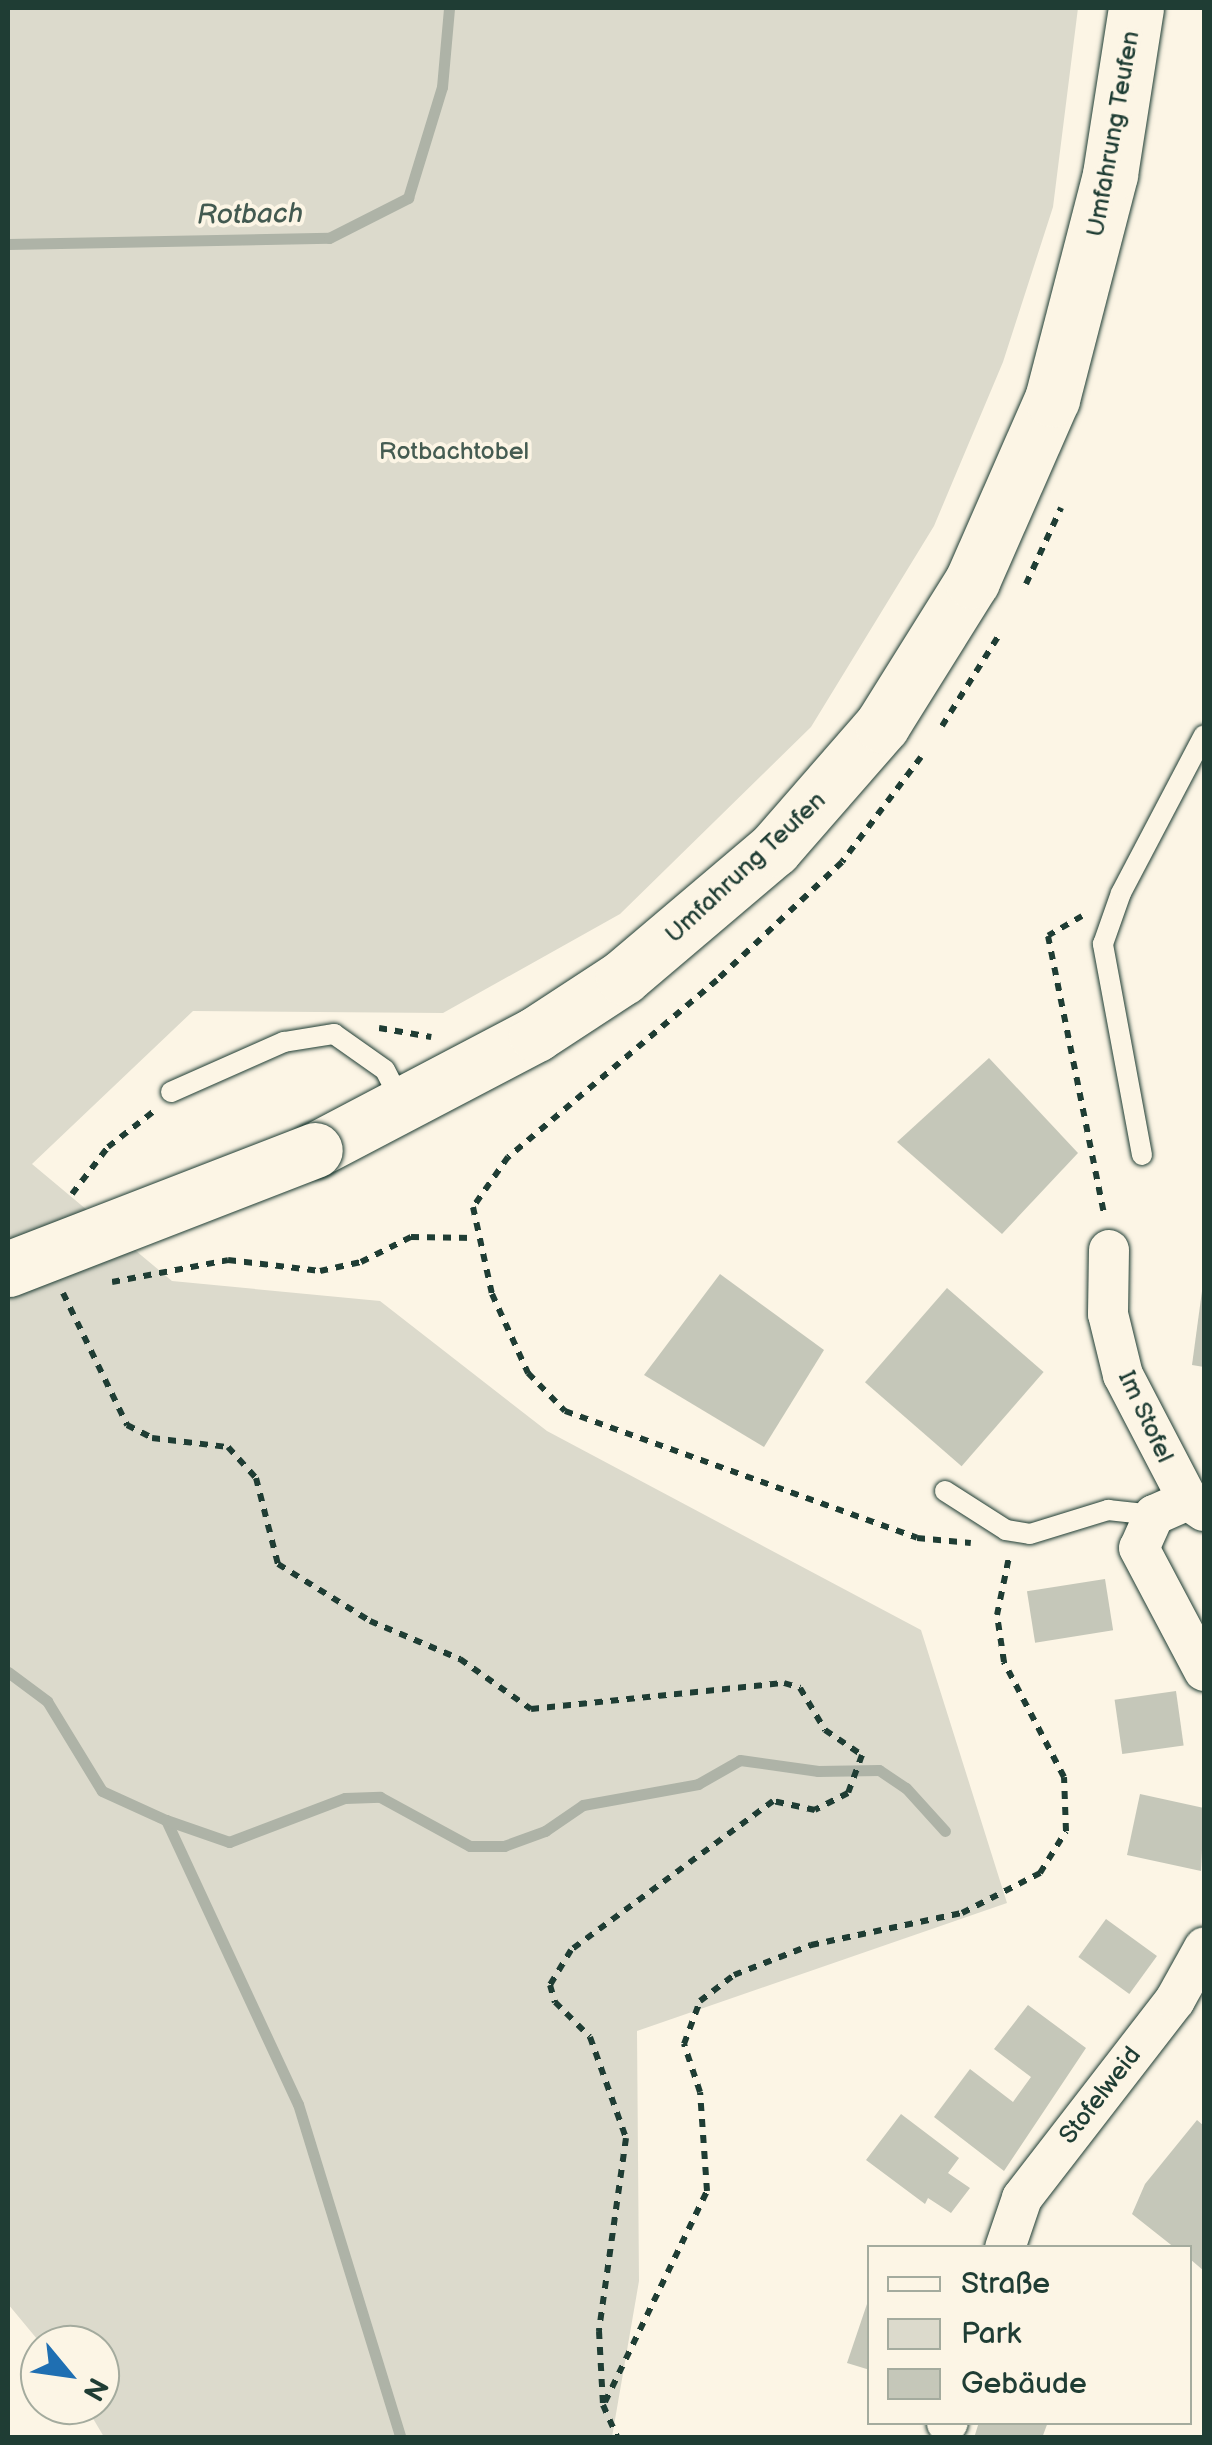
<!DOCTYPE html>
<meta charset="utf-8">
<style>
body{margin:0}
#map{position:relative;width:1212px;height:2445px;overflow:hidden;background:#fcf5e5;font-family:"Balsamiq Sans",sans-serif}
div>[style]{position:absolute}
[style*='--x']{left:calc(var(--x)*1px);top:calc(var(--y)*1px);width:calc(var(--w)*1px);rotate:calc(var(--a)*1deg)}
.green>*{inset:0;background:#dcdacc}
.stream>*{height:11px;margin:-5.5px;padding:0 5.5px;transform-origin:5.5px;border-radius:5.5px;background:#aeb3a7}
.building>*{inset:0;background:#c5c7b9;transform-origin:0 0}
.path>*{height:6px;margin-top:-3px;transform-origin:0;background:repeating-linear-gradient(90deg,#1f3d34 0 8px,transparent 0 16px)}
.roads{filter:drop-shadow(0 0 2px #1f3d34) drop-shadow(0 0 2px #1f3d34)}
.service>*{height:20px;margin:-10px;padding:0 10px;transform-origin:10px;border-radius:10px;background:#fcf5e5}
.minor>*{height:40px;margin:-20px;padding:0 20px;transform-origin:20px;border-radius:20px;background:#fcf5e5}
.secondary>*{height:55px;margin:-27.5px;padding:0 27.5px;transform-origin:27.5px;border-radius:27.5px;background:#fcf5e5}
.bridges{filter:drop-shadow(0 0 2px #1f3d34) drop-shadow(0 0 2px #1f3d34)}
.secondary-bridge>*{height:55px;margin:-27.5px;padding:0 27.5px;transform-origin:27.5px;border-radius:27.5px;background:#fcf5e5}
span{translate:-50% -50%;white-space:nowrap;text-align:center;line-height:1.15;-webkit-text-stroke:8px #fcf5e5;paint-order:stroke}
.street-label{font-size:25px;color:#1f3d34}
.park-label{font-size:25px;color:#455c52}
.water-label{font-size:28px;color:#435a51;font-style:italic}
.frame{position:absolute;inset:0;border:10px solid #1f3d34;pointer-events:none}
.legend{position:absolute;left:867px;top:2245px;width:325px;height:180px;box-sizing:border-box;background:#fcf5e5;border:2px solid #a4ab9e;margin:0;padding:12px 18px;list-style:none;font-size:30px;color:#1f3d34}
.legend li{display:flex;align-items:center;gap:20px;height:50px}
.legend b{width:50px;border:2px solid #a4ab9e}
.north{position:absolute;left:20px;top:2325px;width:100px;height:100px;box-sizing:border-box;background:#fcf5e5;border:2px solid #a4ab9e;border-radius:50%;rotate:119deg;font-size:28px;font-weight:700;line-height:40px;text-align:center;color:#1f3d34}
.north::after{content:'';display:block;margin:auto;width:35px;height:45px;background:#1f6fb2;clip-path:polygon(50% 0,100% 100%,50% 72%,0 100%)}
</style>
<div id="map">
<div class="green">
<i style="clip-path:polygon(8px 8px,1078px 8px,1053px 207px,1003px 362px,934px 526px,811px 727px,620px 914px,443px 1013px,193px 1011px,32px 1164px,172px 1281px,380px 1301px,547px 1431px,921px 1630px,1007px 1903px,637px 2031px,639px 2281px,612px 2437px,104px 2437px,85px 2405px,100px 2405px,100px 2345px,42px 2345px,8px 2304px)"></i>
</div>
<div class="stream">
<i style="--x:8;--y:244;--w:321;--a:-1.1"></i>
<i style="--x:329;--y:238;--w:89;--a:-26.9"></i>
<i style="--x:408;--y:198;--w:116;--a:-73"></i>
<i style="--x:442;--y:87;--w:79;--a:-84.9"></i>
<i style="--x:8;--y:1672;--w:49;--a:36.6"></i>
<i style="--x:47;--y:1701;--w:105;--a:58.6"></i>
<i style="--x:102;--y:1791;--w:70;--a:24.4"></i>
<i style="--x:166;--y:1820;--w:313;--a:65.1"></i>
<i style="--x:298;--y:2104;--w:350;--a:72.9"></i>
<i style="--x:166;--y:1820;--w:67;--a:19.2"></i>
<i style="--x:229;--y:1842;--w:124;--a:-20.8"></i>
<i style="--x:345;--y:1798;--w:35;--a:-2"></i>
<i style="--x:380;--y:1797;--w:102;--a:28.6"></i>
<i style="--x:470;--y:1846;--w:34;--a:0"></i>
<i style="--x:504;--y:1846;--w:44;--a:-20.1"></i>
<i style="--x:545;--y:1831;--w:46;--a:-34.4"></i>
<i style="--x:583;--y:1805;--w:117;--a:-10.3"></i>
<i style="--x:698;--y:1784;--w:48;--a:-29.7"></i>
<i style="--x:740;--y:1760;--w:79;--a:8"></i>
<i style="--x:818;--y:1771;--w:61;--a:-0.9"></i>
<i style="--x:879;--y:1770;--w:32;--a:34"></i>
<i style="--x:906;--y:1788;--w:58;--a:47.8"></i>
</div>
<div class="building">
<i style="clip-path:polygon(989px 1058px,1078px 1153px,1002px 1234px,897px 1142px)"></i>
<i style="clip-path:polygon(720px 1274px,824px 1350px,764px 1447px,644px 1375px)"></i>
<i style="left:947px;top:1288px;width:128px;height:125px;rotate:41deg"></i>
<i style="clip-path:polygon(1202px 1291px,1204px 1292px,1204px 1367px,1192px 1365px)"></i>
<i style="left:1105px;top:1579px;width:52px;height:79px;rotate:81deg"></i>
<i style="left:1176px;top:1691px;width:55px;height:62px;rotate:82deg"></i>
<i style="clip-path:polygon(1140px 1794px,1204px 1808px,1201px 1871px,1127px 1855px)"></i>
<i style="left:1106px;top:1919px;width:63px;height:47px;rotate:36deg"></i>
<i style="clip-path:polygon(1028px 2005px,1086px 2048px,1004px 2171px,934px 2117px,970px 2069px,1013px 2102px,1031px 2077px,994px 2049px)"></i>
<i style="clip-path:polygon(901px 2114px,959px 2158px,948px 2173px,970px 2188px,951px 2213px,928px 2198px,925px 2204px,866px 2160px)"></i>
<i style="clip-path:polygon(1197px 2120px,1204px 2126px,1204px 2271px,1190px 2259px,1190px 2248px,1175px 2248px,1132px 2214px,1145px 2184px)"></i>
<i style="clip-path:polygon(869px 2298px,870px 2298px,870px 2370px,847px 2363px)"></i>
<i style="clip-path:polygon(979px 2422px,1048px 2422px,1042px 2438px,974px 2438px)"></i>
</div>
<div class="path">
<i style="--x:1026;--y:584;--w:84;--a:-65.3"></i>
<i style="--x:942;--y:726;--w:107;--a:-57.9"></i>
<i style="--x:921;--y:757;--w:131;--a:127"></i>
<i style="--x:842;--y:862;--w:172;--a:136.7"></i>
<i style="--x:717;--y:980;--w:274;--a:139.7"></i>
<i style="--x:508;--y:1157;--w:61;--a:125"></i>
<i style="--x:473;--y:1207;--w:89;--a:77.7"></i>
<i style="--x:492;--y:1294;--w:87;--a:65.5"></i>
<i style="--x:528;--y:1373;--w:53;--a:45.8"></i>
<i style="--x:565;--y:1411;--w:374;--a:19.8"></i>
<i style="--x:917;--y:1538;--w:54;--a:5.3"></i>
<i style="--x:1082;--y:916;--w:39;--a:150"></i>
<i style="--x:1048;--y:936;--w:284;--a:78.6"></i>
<i style="--x:379;--y:1028;--w:53;--a:9.8"></i>
<i style="--x:72;--y:1194;--w:59;--a:-52.5"></i>
<i style="--x:108;--y:1147;--w:57;--a:-37.9"></i>
<i style="--x:112;--y:1282;--w:118;--a:-10.7"></i>
<i style="--x:228;--y:1260;--w:93;--a:6.8"></i>
<i style="--x:320;--y:1271;--w:42;--a:-12.4"></i>
<i style="--x:361;--y:1262;--w:56;--a:-26.6"></i>
<i style="--x:411;--y:1237;--w:64;--a:0.9"></i>
<i style="--x:63;--y:1293;--w:147;--a:64.1"></i>
<i style="--x:127;--y:1425;--w:28;--a:27"></i>
<i style="--x:152;--y:1438;--w:77;--a:6.8"></i>
<i style="--x:228;--y:1447;--w:42;--a:47.9"></i>
<i style="--x:256;--y:1478;--w:89;--a:75.7"></i>
<i style="--x:278;--y:1564;--w:108;--a:31.8"></i>
<i style="--x:370;--y:1621;--w:98;--a:22.9"></i>
<i style="--x:460;--y:1659;--w:87;--a:35.2"></i>
<i style="--x:531;--y:1709;--w:254;--a:-5.9"></i>
<i style="--x:784;--y:1683;--w:17;--a:17"></i>
<i style="--x:800;--y:1688;--w:49;--a:59.2"></i>
<i style="--x:825;--y:1730;--w:45;--a:34"></i>
<i style="--x:862;--y:1755;--w:40;--a:110.2"></i>
<i style="--x:848;--y:1793;--w:37;--a:153"></i>
<i style="--x:815;--y:1810;--w:43;--a:-167.9"></i>
<i style="--x:773;--y:1801;--w:251;--a:143.6"></i>
<i style="--x:571;--y:1950;--w:41;--a:121"></i>
<i style="--x:550;--y:1985;--w:18;--a:74"></i>
<i style="--x:555;--y:2002;--w:49;--a:45"></i>
<i style="--x:590;--y:2037;--w:107;--a:70.4"></i>
<i style="--x:626;--y:2138;--w:195;--a:98"></i>
<i style="--x:599;--y:2331;--w:74;--a:86.9"></i>
<i style="--x:603;--y:2405;--w:36;--a:66"></i>
<i style="--x:605;--y:2402;--w:234;--a:-64.2"></i>
<i style="--x:707;--y:2191;--w:99;--a:-94"></i>
<i style="--x:700;--y:2092;--w:51;--a:-108.4"></i>
<i style="--x:684;--y:2044;--w:46;--a:-69.6"></i>
<i style="--x:700;--y:2001;--w:43;--a:-37.4"></i>
<i style="--x:734;--y:1975;--w:83;--a:-21.3"></i>
<i style="--x:811;--y:1945;--w:154;--a:-12"></i>
<i style="--x:962;--y:1913;--w:88;--a:-27.1"></i>
<i style="--x:1040;--y:1873;--w:49;--a:-58.2"></i>
<i style="--x:1066;--y:1831;--w:54;--a:-92.1"></i>
<i style="--x:1064;--y:1777;--w:130;--a:-117.6"></i>
<i style="--x:1004;--y:1662;--w:48;--a:-98.5"></i>
<i style="--x:997;--y:1615;--w:59;--a:-78.3"></i>
</div>
<div class="roads">
<div class="service">
<i style="--x:171;--y:1092;--w:124;--a:-23.9"></i>
<i style="--x:284;--y:1042;--w:51;--a:-9.1"></i>
<i style="--x:334;--y:1034;--w:62;--a:35.2"></i>
<i style="--x:385;--y:1070;--w:36;--a:63"></i>
<i style="--x:1142;--y:1155;--w:215;--a:-100.5"></i>
<i style="--x:1103;--y:944;--w:54;--a:-70.6"></i>
<i style="--x:1121;--y:893;--w:178;--a:-62.3"></i>
<i style="--x:945;--y:1491;--w:72;--a:32.6"></i>
<i style="--x:1006;--y:1530;--w:24;--a:9"></i>
<i style="--x:1030;--y:1534;--w:82;--a:-17.1"></i>
<i style="--x:1108;--y:1510;--w:46;--a:6.2"></i>
</div>
<div class="minor">
<i style="--x:1109;--y:1250;--w:64;--a:90.9"></i>
<i style="--x:1108;--y:1314;--w:63;--a:76.2"></i>
<i style="--x:1123;--y:1375;--w:141;--a:62.5"></i>
<i style="--x:1188;--y:1500;--w:19;--a:35"></i>
<i style="--x:1188;--y:1500;--w:37;--a:156"></i>
<i style="--x:1154;--y:1515;--w:36;--a:114"></i>
<i style="--x:1139;--y:1548;--w:139;--a:62.1"></i>
<i style="--x:1005;--y:2248;--w:53;--a:-71.2"></i>
<i style="--x:1022;--y:2198;--w:250;--a:-52.3"></i>
<i style="--x:1175;--y:2000;--w:60;--a:-60.9"></i>
<i style="--x:947;--y:2423;--w:1;--a:-45"></i>
</div>
<div class="secondary">
<i style="--x:315;--y:1150;--w:250;--a:-27.7"></i>
<i style="--x:536;--y:1034;--w:104;--a:-33.2"></i>
<i style="--x:623;--y:977;--w:198;--a:-40.3"></i>
<i style="--x:774;--y:849;--w:164;--a:-48.9"></i>
<i style="--x:882;--y:725;--w:170;--a:-58"></i>
<i style="--x:972;--y:581;--w:199;--a:-66.3"></i>
<i style="--x:1052;--y:399;--w:232;--a:-75.5"></i>
<i style="--x:1110;--y:174;--w:168;--a:-81.1"></i>
</div>
</div>
<div class="bridges">
<div class="secondary-bridge">
<i style="--x:8;--y:1269;--w:329;--a:-21.2"></i>
</div>
</div>
<div class="street-label">
<span style="left:1114px;top:134px;rotate:-80deg">Umfahrung Teufen</span>
<span style="left:746px;top:868px;rotate:-43deg">Umfahrung Teufen</span>
<span style="left:1145px;top:1417px;rotate:65deg">Im Stofel</span>
<span style="left:1101px;top:2096px;rotate:-52deg">Stofelweid</span>
</div>
<div class="park-label">
<span style="left:454px;top:452px">Rotbachtobel</span>
</div>
<div class="water-label">
<span style="left:250px;top:215px;rotate:-1deg">Rotbach</span>
</div>
<div class="frame"></div>
<ul class="legend">
<li><b style="height:12px;background:#fcf5e5"></b>Straße</li>
<li><b style="height:28px;background:#dcdacc"></b>Park</li>
<li><b style="height:28px;background:#c5c7b9"></b>Gebäude</li>
</ul>
<div class="north">N</div>
</div>
